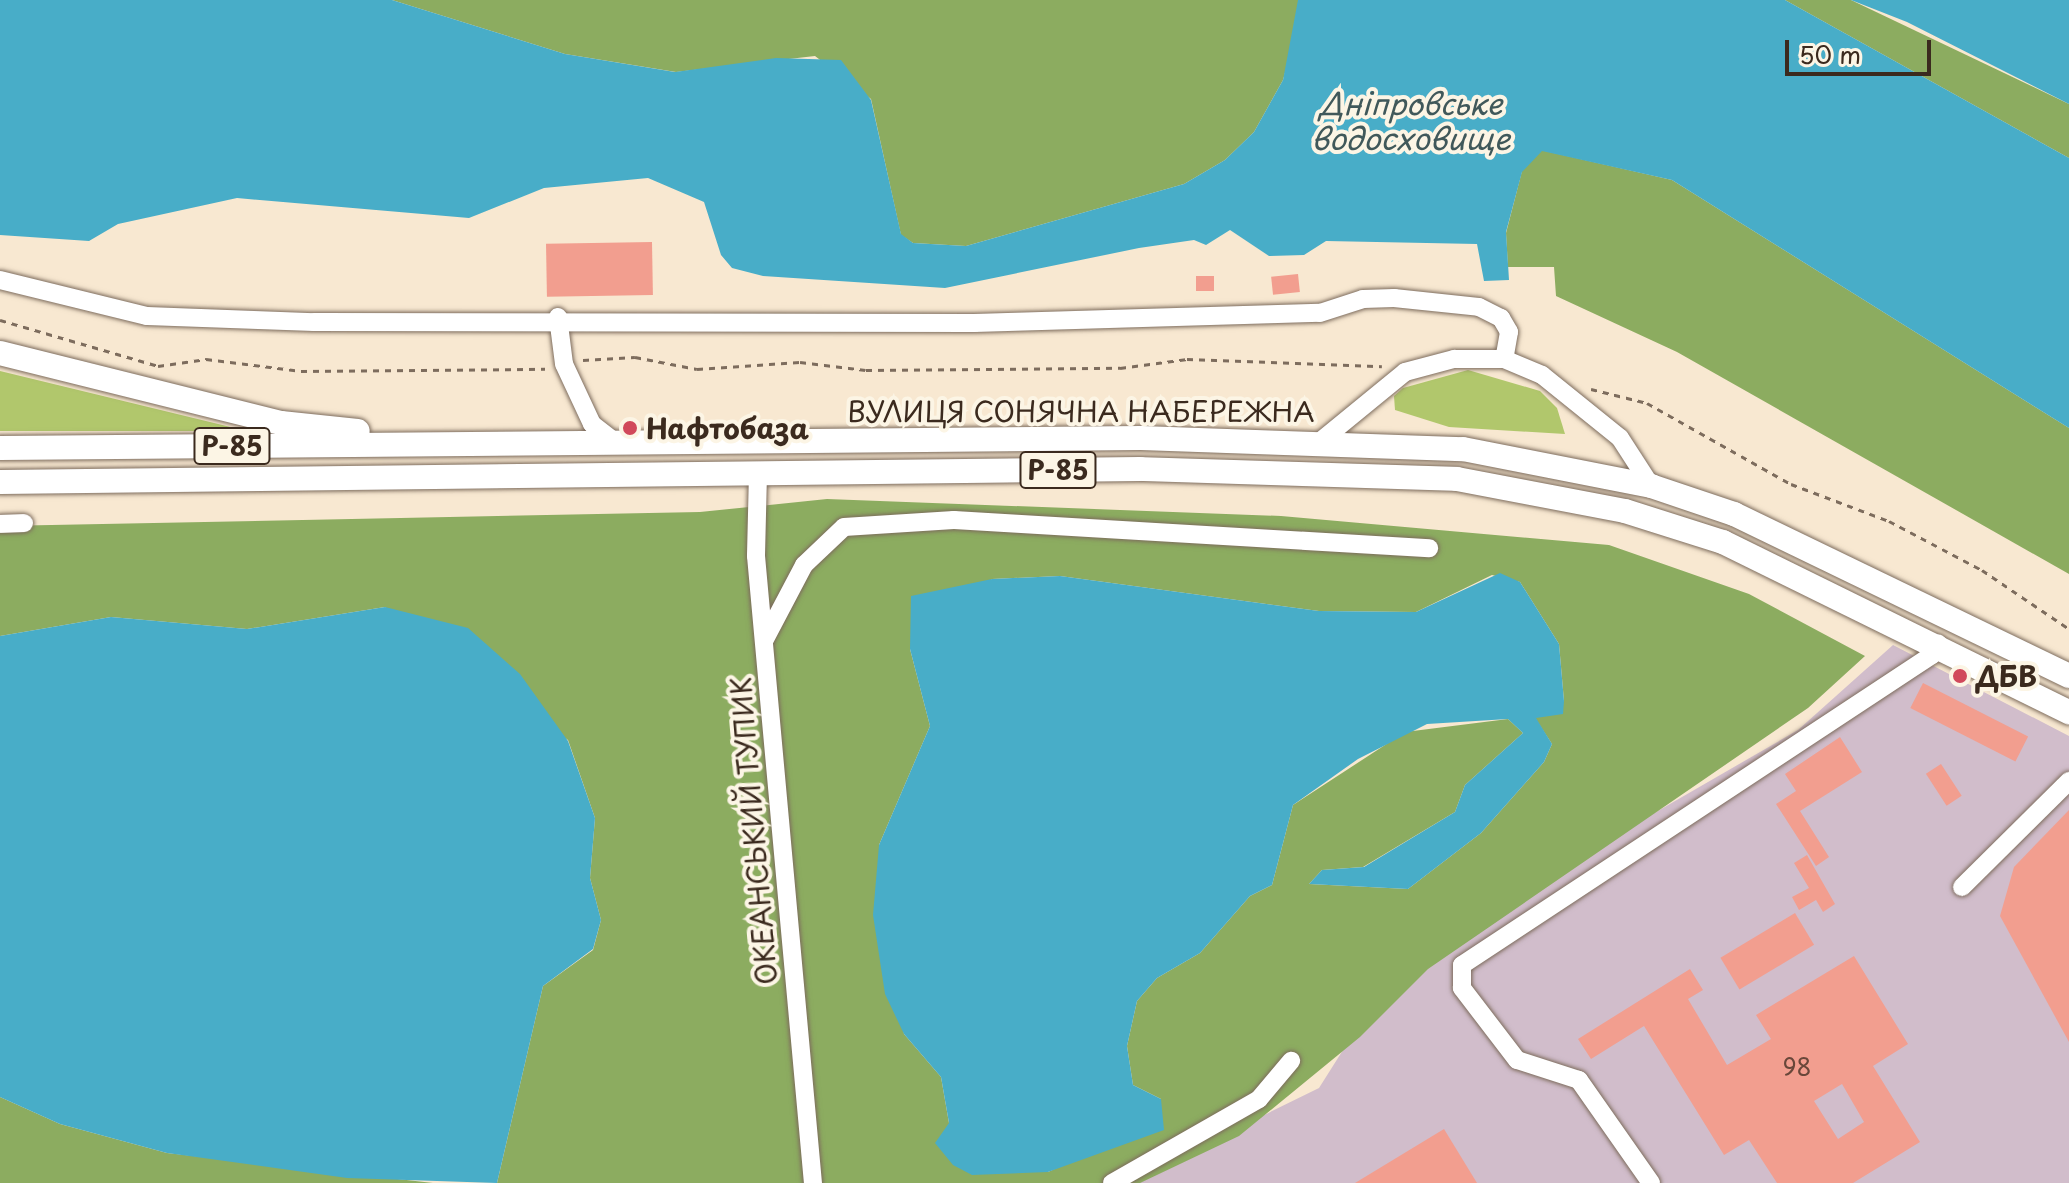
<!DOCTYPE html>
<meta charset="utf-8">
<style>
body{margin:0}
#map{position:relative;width:2069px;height:1183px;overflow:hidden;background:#f8e8d1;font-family:"Playpen Sans",sans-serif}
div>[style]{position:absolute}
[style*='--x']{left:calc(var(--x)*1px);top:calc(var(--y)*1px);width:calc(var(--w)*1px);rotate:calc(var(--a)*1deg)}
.industrial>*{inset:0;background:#d1bdcb}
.green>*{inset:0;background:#b1c76c}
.forest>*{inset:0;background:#8cac60}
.water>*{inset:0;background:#48adc8}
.building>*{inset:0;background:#f29e8f;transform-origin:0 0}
.path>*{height:3px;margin-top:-1.5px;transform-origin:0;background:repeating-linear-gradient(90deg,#7d6c5d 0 6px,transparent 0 12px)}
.roads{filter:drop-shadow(0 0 2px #7d6c5d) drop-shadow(0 0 2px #7d6c5d)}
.minor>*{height:18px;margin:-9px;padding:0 9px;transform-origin:9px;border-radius:9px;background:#fff}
.major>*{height:24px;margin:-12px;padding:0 12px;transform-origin:12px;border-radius:12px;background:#fff}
.dots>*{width:22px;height:22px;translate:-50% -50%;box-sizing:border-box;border:4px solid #fcf5e5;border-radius:50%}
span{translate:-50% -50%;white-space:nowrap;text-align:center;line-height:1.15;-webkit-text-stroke:8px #fcf5e5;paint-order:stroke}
.number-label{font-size:24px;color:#69473a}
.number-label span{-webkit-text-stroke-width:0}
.shield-label span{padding:2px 6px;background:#fcf5e5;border:2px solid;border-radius:6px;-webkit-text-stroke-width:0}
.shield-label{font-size:26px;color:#3b2a1e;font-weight:700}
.street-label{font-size:28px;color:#3b2a1e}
.poi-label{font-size:28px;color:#3b2a1e;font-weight:700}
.left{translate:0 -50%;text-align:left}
.water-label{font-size:30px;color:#40585a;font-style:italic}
.scale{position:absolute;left:1785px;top:40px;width:146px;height:36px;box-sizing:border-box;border:4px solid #3b2a1e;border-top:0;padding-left:10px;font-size:24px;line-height:28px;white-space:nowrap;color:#3b2a1e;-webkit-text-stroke:6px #fcf5e5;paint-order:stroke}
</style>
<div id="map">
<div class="industrial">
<i style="clip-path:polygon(1893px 645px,2069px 736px,2069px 1183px,1126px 1183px,1319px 1088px,1400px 960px,1798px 730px)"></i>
</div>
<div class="green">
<i style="clip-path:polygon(1468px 370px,1540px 391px,1557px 408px,1565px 434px,1449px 427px,1395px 410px,1394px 396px,1403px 388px)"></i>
<i style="clip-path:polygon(0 371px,247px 431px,0 431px)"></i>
</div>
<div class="forest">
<i style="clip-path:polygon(392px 0,1298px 0,1299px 21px,1283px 80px,1254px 132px,1225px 160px,1184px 184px,966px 246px,913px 243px,901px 235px,871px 99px,815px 56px,676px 72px,565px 54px)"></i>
<i style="clip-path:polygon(1785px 0,1851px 0,2069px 104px,2069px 158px)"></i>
<i style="clip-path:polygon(1541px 150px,1672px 180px,2069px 428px,2069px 574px,1677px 352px,1556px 296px,1554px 267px,1508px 267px,1506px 233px,1522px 171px)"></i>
<i style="clip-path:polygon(evenodd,827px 499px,1281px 516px,1609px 545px,1749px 594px,1865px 656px,1808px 708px,1428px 969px,1360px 1037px,1239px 1136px,1140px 1183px,497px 1183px,543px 986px,593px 950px,601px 920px,590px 878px,595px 818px,568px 740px,385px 607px,247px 629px,111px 617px,0 636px,0 526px,700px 512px,827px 499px,1492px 575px,1520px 582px,1559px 644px,1564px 701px,1535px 718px,1552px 744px,1544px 762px,1481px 833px,1408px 889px,1309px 884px,1322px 870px,1363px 867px,1455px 812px,1465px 785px,1523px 733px,1508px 719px,1405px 732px,1293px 805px,1272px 885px,1250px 896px,1200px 953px,1157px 978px,1137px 1001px,1127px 1046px,1133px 1085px,1161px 1099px,1092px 1152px,1048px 1172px,949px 1123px,941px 1077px,904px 1034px,879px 845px,930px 726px,910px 649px,992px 579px,1060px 576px,1319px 611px,1416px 612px,1492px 575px)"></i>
<i style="clip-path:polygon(0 1097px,60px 1124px,167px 1153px,433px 1183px,0 1183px)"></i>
</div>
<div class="water">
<i style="clip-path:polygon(0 0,392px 0,565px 54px,675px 72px,776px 58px,841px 60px,871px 100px,901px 234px,913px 243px,966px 246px,1184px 184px,1225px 160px,1254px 132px,1283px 80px,1298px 0,1785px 0,2069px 158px,2069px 428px,1672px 180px,1542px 151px,1522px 172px,1506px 232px,1509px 280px,1484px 281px,1477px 244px,1326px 241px,1304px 255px,1269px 256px,1230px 230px,1206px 245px,1194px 240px,1139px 248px,945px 288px,763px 276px,732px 268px,721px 255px,704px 202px,648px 178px,544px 188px,469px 218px,237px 198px,118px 224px,89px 241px,0 235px)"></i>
<i style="clip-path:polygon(1851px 0,2069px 0,2069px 104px,1907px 22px)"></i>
<i style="clip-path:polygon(1500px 573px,1520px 582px,1559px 644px,1564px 701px,1563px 714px,1536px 718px,1552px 744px,1544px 762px,1481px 833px,1408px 889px,1309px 884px,1322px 870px,1364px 867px,1455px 812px,1465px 785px,1523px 733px,1508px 719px,1427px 724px,1358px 759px,1293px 805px,1272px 885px,1250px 896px,1200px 953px,1157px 978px,1137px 1001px,1127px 1046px,1133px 1085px,1161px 1099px,1164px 1130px,1048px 1172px,972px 1175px,953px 1165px,935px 1143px,949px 1123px,941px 1077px,904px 1034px,885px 994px,873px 915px,879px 845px,930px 726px,910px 649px,911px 596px,992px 579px,1060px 576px,1319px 611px,1416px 612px)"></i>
<i style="clip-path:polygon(385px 607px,468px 628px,520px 674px,568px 741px,595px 818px,590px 878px,601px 920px,593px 949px,543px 986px,497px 1183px,347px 1178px,167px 1153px,60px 1124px,0 1097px,0 636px,111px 617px,247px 629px)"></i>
</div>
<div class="building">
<i style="left:652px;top:242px;width:53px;height:106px;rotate:89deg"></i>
<i style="left:1298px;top:274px;width:18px;height:27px;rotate:84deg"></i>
<i style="left:1214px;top:276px;width:15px;height:18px;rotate:90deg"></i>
<i style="left:1923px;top:683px;width:118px;height:28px;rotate:27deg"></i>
<i style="clip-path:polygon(1840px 737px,1862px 772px,1800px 811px,1829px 857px,1816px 866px,1776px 804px,1796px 791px,1785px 774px)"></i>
<i style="left:1941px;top:764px;width:38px;height:18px;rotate:57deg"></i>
<i style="clip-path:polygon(2069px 810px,2069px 1042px,2000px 916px,2014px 867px)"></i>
<i style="clip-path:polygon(1807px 855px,1835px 904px,1823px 912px,1816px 900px,1799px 910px,1792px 897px,1809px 888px,1794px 863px)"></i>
<i style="left:1795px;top:913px;width:37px;height:87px;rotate:59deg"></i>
<i style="clip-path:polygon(evenodd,1854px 956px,1908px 1044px,1873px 1066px,1920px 1142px,1853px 1183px,1777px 1183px,1749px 1140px,1724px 1155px,1644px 1026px,1591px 1059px,1578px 1039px,1690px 969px,1703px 990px,1688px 999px,1727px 1065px,1771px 1039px,1756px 1015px,1854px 956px,1842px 1084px,1864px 1122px,1838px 1139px,1814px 1101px,1842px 1084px)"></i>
<i style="clip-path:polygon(1444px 1129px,1477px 1183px,1355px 1183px)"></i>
</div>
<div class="path">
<i style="--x:0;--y:320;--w:165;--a:16.2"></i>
<i style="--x:158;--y:366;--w:49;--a:-8.3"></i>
<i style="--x:206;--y:359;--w:96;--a:7.2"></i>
<i style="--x:301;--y:371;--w:244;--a:-0.5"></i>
<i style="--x:583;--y:360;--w:52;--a:-3.3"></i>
<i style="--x:635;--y:357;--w:63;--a:11"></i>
<i style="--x:697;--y:369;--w:103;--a:-3.9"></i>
<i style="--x:800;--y:362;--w:66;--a:6.9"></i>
<i style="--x:866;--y:370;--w:254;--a:-0.5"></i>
<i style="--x:1120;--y:368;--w:68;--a:-7.7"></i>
<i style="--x:1187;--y:359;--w:195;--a:2.1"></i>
<i style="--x:1591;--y:389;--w:58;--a:14"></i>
<i style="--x:1647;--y:403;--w:165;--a:29.4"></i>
<i style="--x:1791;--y:484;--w:105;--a:20.7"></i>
<i style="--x:1889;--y:521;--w:105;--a:27.8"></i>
<i style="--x:1982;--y:570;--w:105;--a:34.1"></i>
</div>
<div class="roads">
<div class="minor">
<i style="--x:0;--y:280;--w:151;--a:13.8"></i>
<i style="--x:147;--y:316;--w:167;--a:2.1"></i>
<i style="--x:314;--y:322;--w:660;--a:0.09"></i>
<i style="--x:974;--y:323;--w:346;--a:-1.7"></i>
<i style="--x:1320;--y:313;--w:45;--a:-18"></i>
<i style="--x:1363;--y:299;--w:31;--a:-2"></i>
<i style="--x:1394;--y:298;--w:85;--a:6"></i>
<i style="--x:1479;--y:307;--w:25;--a:27"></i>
<i style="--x:1501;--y:318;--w:16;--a:60"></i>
<i style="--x:1509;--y:332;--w:27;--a:100"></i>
<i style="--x:558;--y:317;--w:47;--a:82.7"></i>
<i style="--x:564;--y:364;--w:66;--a:65"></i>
<i style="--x:592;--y:424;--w:29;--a:38"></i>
<i style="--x:1322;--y:440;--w:107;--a:-39.3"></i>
<i style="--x:1405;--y:372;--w:51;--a:-14.9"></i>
<i style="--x:1454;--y:359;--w:50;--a:0"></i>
<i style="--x:1504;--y:359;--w:41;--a:22.8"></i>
<i style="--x:1542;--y:375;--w:100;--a:38.9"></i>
<i style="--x:1620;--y:438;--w:57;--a:57.1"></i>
<i style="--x:758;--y:473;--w:83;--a:91.4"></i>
<i style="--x:756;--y:556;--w:630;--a:84.81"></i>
<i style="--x:0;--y:524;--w:24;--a:-2"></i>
<i style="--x:764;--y:641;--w:86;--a:-62.2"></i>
<i style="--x:804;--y:565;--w:55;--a:-43.5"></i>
<i style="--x:844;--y:527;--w:110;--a:-3.6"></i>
<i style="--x:954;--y:520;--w:476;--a:3.4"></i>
<i style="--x:1962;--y:887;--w:151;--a:-44.7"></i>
<i style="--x:1112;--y:1183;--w:169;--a:-29.7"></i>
<i style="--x:1259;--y:1099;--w:50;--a:-49.9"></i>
<i style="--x:1651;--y:1183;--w:126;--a:-125"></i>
<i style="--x:1579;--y:1080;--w:65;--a:-162.1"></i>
<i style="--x:1517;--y:1060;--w:91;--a:-127.4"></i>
<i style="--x:1462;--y:988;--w:23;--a:-90"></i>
<i style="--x:1462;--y:965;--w:563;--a:-33.41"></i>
<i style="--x:1932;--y:655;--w:13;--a:-61"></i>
</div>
<div class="major">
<i style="--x:0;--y:353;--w:290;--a:14"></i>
<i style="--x:281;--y:423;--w:77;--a:5.9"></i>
<i style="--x:0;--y:448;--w:1141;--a:-0.5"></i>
<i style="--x:1141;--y:438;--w:322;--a:2"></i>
<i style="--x:1463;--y:449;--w:192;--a:11.1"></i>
<i style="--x:1651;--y:486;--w:88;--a:18.6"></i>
<i style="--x:1734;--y:514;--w:372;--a:25.8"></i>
<i style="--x:0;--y:482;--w:1140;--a:-0.65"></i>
<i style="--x:1140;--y:469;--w:317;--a:1.8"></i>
<i style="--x:1457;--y:479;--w:171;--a:10.8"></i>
<i style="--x:1625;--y:511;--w:103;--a:17.6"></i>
<i style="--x:1723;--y:542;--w:386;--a:26.2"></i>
</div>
</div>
<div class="dots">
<i style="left:630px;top:428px;background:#d1495b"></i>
<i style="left:1960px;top:676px;background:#d1495b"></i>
</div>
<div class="number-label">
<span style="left:1797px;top:1067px">98</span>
</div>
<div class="shield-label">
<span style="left:232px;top:446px">Р-85</span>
<span style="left:1058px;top:470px">Р-85</span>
</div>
<div class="street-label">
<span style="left:1081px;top:411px">ВУЛИЦЯ СОНЯЧНА НАБЕРЕЖНА</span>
<span style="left:753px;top:831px;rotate:-95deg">ОКЕАНСЬКИЙ ТУПИК</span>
</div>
<div class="poi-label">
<span class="left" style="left:646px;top:428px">Нафтобаза</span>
<span class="left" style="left:1976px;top:676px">ДБВ</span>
</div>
<div class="water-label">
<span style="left:1411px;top:120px">Дніпровське<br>водосховище</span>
</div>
<div class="scale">50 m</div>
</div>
